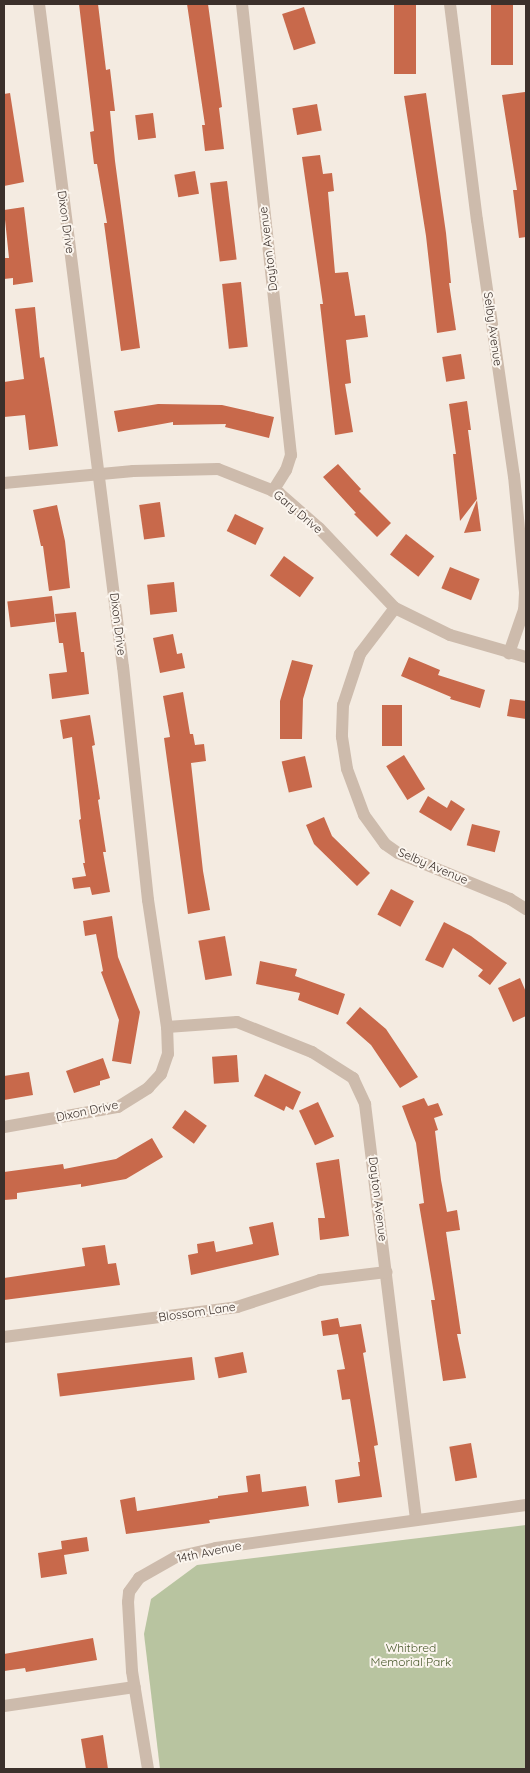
<!DOCTYPE html>
<style>
body{margin:0}
#map{position:relative;width:530px;height:1773px;overflow:hidden;background:#f4ebe1;font-family:Quicksand,sans-serif}
div>[style]{position:absolute}
[style*='--x']{left:calc(var(--x)*1px);top:calc(var(--y)*1px);width:calc(var(--w)*1px);rotate:calc(var(--a)*1deg)}
.green>*{inset:0;background:#b8c4a0}
.building>*{inset:0;background:#c8694b;transform-origin:0 0}
.minor>*{height:12px;margin:-6px;padding:0 6px;transform-origin:6px;border-radius:6px;background:#cdbbac}
span{translate:-50% -50%;white-space:nowrap;text-align:center;line-height:1.15;-webkit-text-stroke:4px #fbf5ee;paint-order:stroke}
.street-label{font-size:12px;color:#3b302b}
.park-label{font-size:12px;color:#4a5a2e}
.frame{position:absolute;inset:0;border:5px solid #3b302b;pointer-events:none}
</style>
<div id="map">
<div class="green">
<i style="clip-path:polygon(526px 1525px,526px 1769px,160px 1769px,144px 1634px,151px 1599px,197px 1565px)"></i>
</div>
<div class="building">
<i style="clip-path:polygon(79px 4px,98px 4px,106px 70px,110px 69px,115px 111px,110px 111px,115px 161px,140px 348px,121px 351px,104px 223px,107px 223px,97px 164px,94px 164px,90px 132px,94px 131px)"></i>
<i style="clip-path:polygon(187px 4px,208px 4px,222px 107px,219px 108px,224px 149px,205px 151px,202px 125px,205px 125px)"></i>
<i style="left:394px;top:4px;width:22px;height:70px"></i>
<i style="left:491px;top:4px;width:22px;height:61px"></i>
<i style="left:304px;top:7px;width:38px;height:23px;rotate:72deg"></i>
<i style="clip-path:polygon(525px 92px,526px 237px,519px 238px,513px 190px,517px 190px,502px 95px)"></i>
<i style="clip-path:polygon(10px 93px,24px 182px,4px 186px,4px 94px)"></i>
<i style="clip-path:polygon(426px 93px,446px 233px,451px 283px,449px 283px,456px 330px,437px 333px,426px 236px,404px 96px)"></i>
<i style="left:317px;top:104px;width:27px;height:25px;rotate:80deg"></i>
<i style="left:153px;top:113px;width:25px;height:18px;rotate:83deg"></i>
<i style="clip-path:polygon(320px 155px,323px 174px,332px 173px,334px 191px,328px 192px,335px 273px,348px 272px,355px 316px,365px 315px,368px 337px,346px 340px,351px 383px,345px 384px,353px 432px,335px 435px,320px 304px,323px 304px,302px 157px)"></i>
<i style="left:195px;top:171px;width:23px;height:21px;rotate:80deg"></i>
<i style="left:227px;top:181px;width:79px;height:17px;rotate:83deg"></i>
<i style="clip-path:polygon(24px 207px,33px 282px,13px 285px,13px 278px,4px 279px,4px 258px,9px 258px,4px 210px)"></i>
<i style="left:241px;top:282px;width:65px;height:19px;rotate:84deg"></i>
<i style="clip-path:polygon(35px 307px,40px 358px,44px 357px,58px 446px,29px 450px,25px 415px,4px 417px,4px 382px,24px 379px,15px 309px)"></i>
<i style="left:461px;top:354px;width:25px;height:19px;rotate:81deg"></i>
<i style="clip-path:polygon(467px 401px,471px 430px,468px 430px,477px 499px,460px 521px,453px 454px,456px 454px,449px 404px)"></i>
<i style="clip-path:polygon(158px 404px,222px 405px,274px 417px,269px 438px,225px 427px,226px 424px,173px 425px,173px 422px,118px 432px,114px 411px)"></i>
<i style="clip-path:polygon(338px 464px,361px 489px,359px 491px,391px 523px,377px 537px,354px 514px,356px 513px,323px 477px)"></i>
<i style="clip-path:polygon(477px 500px,481px 531px,464px 533px)"></i>
<i style="left:160px;top:502px;width:35px;height:21px;rotate:82deg"></i>
<i style="clip-path:polygon(57px 505px,65px 541px,70px 588px,49px 591px,43px 546px,41px 546px,33px 510px)"></i>
<i style="left:235px;top:514px;width:32px;height:19px;rotate:26deg"></i>
<i style="left:406px;top:534px;width:36px;height:26px;rotate:38deg"></i>
<i style="left:284px;top:556px;width:37px;height:24px;rotate:36deg"></i>
<i style="left:450px;top:567px;width:32px;height:23px;rotate:22deg"></i>
<i style="left:174px;top:582px;width:30px;height:27px;rotate:84deg"></i>
<i style="left:52px;top:596px;width:26px;height:45px;rotate:83deg"></i>
<i style="clip-path:polygon(76px 612px,81px 652px,84px 652px,89px 694px,52px 699px,49px 674px,67px 672px,63px 643px,59px 643px,55px 614px)"></i>
<i style="clip-path:polygon(173px 634px,177px 654px,182px 653px,185px 668px,160px 673px,153px 638px)"></i>
<i style="clip-path:polygon(409px 657px,440px 670px,438px 675px,485px 690px,480px 708px,450px 699px,451px 697px,401px 676px)"></i>
<i style="clip-path:polygon(292px 660px,313px 665px,303px 699px,302px 739px,280px 739px,280px 701px)"></i>
<i style="clip-path:polygon(183px 692px,190px 734px,193px 734px,195px 745px,204px 744px,206px 761px,191px 763px,203px 871px,210px 910px,188px 914px,164px 738px,170px 737px,163px 696px)"></i>
<i style="clip-path:polygon(510px 699px,526px 701px,526px 719px,507px 716px)"></i>
<i style="left:382px;top:705px;width:20px;height:41px"></i>
<i style="clip-path:polygon(90px 715px,95px 745px,92px 746px,100px 799px,98px 800px,106px 852px,103px 852px,110px 892px,92px 895px,90px 887px,74px 889px,72px 878px,86px 876px,83px 863px,85px 863px,79px 820px,81px 819px,72px 737px,63px 739px,60px 720px)"></i>
<i style="left:404px;top:755px;width:40px;height:21px;rotate:58deg"></i>
<i style="left:305px;top:756px;width:32px;height:24px;rotate:77deg"></i>
<i style="clip-path:polygon(428px 796px,447px 808px,451px 800px,465px 809px,451px 831px,419px 812px)"></i>
<i style="clip-path:polygon(324px 817px,332px 836px,370px 873px,357px 886px,314px 844px,306px 825px)"></i>
<i style="left:472px;top:824px;width:29px;height:22px;rotate:14deg"></i>
<i style="left:391px;top:889px;width:26px;height:29px;rotate:28deg"></i>
<i style="clip-path:polygon(112px 916px,118px 957px,140px 1012px,131px 1064px,112px 1061px,119px 1020px,101px 972px,103px 971px,96px 934px,85px 936px,83px 921px)"></i>
<i style="clip-path:polygon(444px 922px,471px 936px,507px 963px,490px 985px,478px 976px,483px 970px,453px 948px,443px 968px,425px 960px)"></i>
<i style="left:225px;top:936px;width:40px;height:27px;rotate:80deg"></i>
<i style="clip-path:polygon(260px 961px,297px 969px,295px 976px,345px 994px,338px 1015px,298px 1000px,300px 993px,256px 984px)"></i>
<i style="clip-path:polygon(520px 978px,526px 992px,526px 1016px,513px 1022px,498px 988px)"></i>
<i style="clip-path:polygon(360px 1007px,386px 1029px,418px 1077px,400px 1088px,371px 1045px,346px 1023px)"></i>
<i style="left:237px;top:1055px;width:27px;height:25px;rotate:86deg"></i>
<i style="clip-path:polygon(103px 1058px,110px 1078px,100px 1081px,100px 1085px,74px 1093px,66px 1071px)"></i>
<i style="clip-path:polygon(29px 1072px,33px 1095px,4px 1100px,4px 1076px)"></i>
<i style="clip-path:polygon(265px 1074px,301px 1092px,293px 1110px,286px 1106px,284px 1111px,254px 1096px)"></i>
<i style="clip-path:polygon(424px 1098px,428px 1106px,438px 1103px,443px 1115px,434px 1118px,438px 1130px,435px 1131px,441px 1180px,447px 1212px,457px 1210px,460px 1230px,446px 1232px,461px 1334px,457px 1334px,466px 1378px,443px 1381px,431px 1300px,435px 1300px,419px 1204px,424px 1203px,416px 1143px,402px 1106px)"></i>
<i style="left:318px;top:1102px;width:38px;height:21px;rotate:65deg"></i>
<i style="left:185px;top:1110px;width:27px;height:22px;rotate:36deg"></i>
<i style="clip-path:polygon(152px 1138px,163px 1157px,126px 1179px,81px 1187px,81px 1184px,17px 1193px,17px 1199px,4px 1200px,4px 1172px,63px 1164px,64px 1169px,116px 1159px)"></i>
<i style="clip-path:polygon(339px 1159px,349px 1236px,320px 1240px,318px 1218px,325px 1218px,316px 1163px)"></i>
<i style="clip-path:polygon(273px 1222px,279px 1255px,191px 1275px,188px 1255px,198px 1253px,197px 1244px,214px 1241px,216px 1252px,253px 1244px,249px 1227px)"></i>
<i style="clip-path:polygon(105px 1245px,108px 1264px,116px 1263px,120px 1285px,4px 1300px,4px 1278px,85px 1266px,82px 1248px)"></i>
<i style="clip-path:polygon(338px 1318px,340px 1327px,361px 1324px,366px 1352px,363px 1353px,378px 1445px,374px 1446px,382px 1497px,338px 1503px,335px 1480px,360px 1476px,358px 1462px,360px 1462px,350px 1399px,342px 1400px,337px 1370px,345px 1369px,338px 1334px,323px 1336px,321px 1321px)"></i>
<i style="left:243px;top:1352px;width:21px;height:29px;rotate:79deg"></i>
<i style="left:192px;top:1357px;width:23px;height:136px;rotate:83deg"></i>
<i style="left:471px;top:1443px;width:35px;height:22px;rotate:80deg"></i>
<i style="clip-path:polygon(260px 1474px,262px 1492px,306px 1486px,309px 1506px,209px 1520px,210px 1523px,126px 1534px,120px 1500px,135px 1497px,137px 1511px,218px 1498px,218px 1496px,248px 1492px,246px 1476px)"></i>
<i style="clip-path:polygon(87px 1537px,89px 1551px,64px 1555px,67px 1574px,41px 1578px,38px 1553px,62px 1549px,61px 1541px)"></i>
<i style="clip-path:polygon(93px 1638px,97px 1660px,26px 1672px,25px 1668px,4px 1671px,4px 1654px)"></i>
<i style="clip-path:polygon(103px 1735px,108px 1769px,86px 1769px,81px 1739px)"></i>
</div>
<div class="minor">
<i style="--x:242;--y:4;--w:454;--a:83.8"></i>
<i style="--x:291;--y:455;--w:16;--a:108"></i>
<i style="--x:286;--y:470;--w:25;--a:122"></i>
<i style="--x:450;--y:4;--w:218;--a:82.9"></i>
<i style="--x:477;--y:220;--w:259;--a:81.8"></i>
<i style="--x:514;--y:476;--w:118;--a:84.6"></i>
<i style="--x:525;--y:593;--w:17;--a:93"></i>
<i style="--x:524;--y:610;--w:46;--a:109.2"></i>
<i style="--x:4;--y:483;--w:130;--a:-5.3"></i>
<i style="--x:133;--y:471;--w:85;--a:-1.3"></i>
<i style="--x:218;--y:469;--w:66;--a:21.5"></i>
<i style="--x:279;--y:493;--w:53;--a:41.2"></i>
<i style="--x:319;--y:528;--w:110;--a:46.5"></i>
<i style="--x:395;--y:608;--w:61;--a:26.1"></i>
<i style="--x:450;--y:635;--w:79;--a:16.1"></i>
<i style="--x:395;--y:608;--w:58;--a:127.3"></i>
<i style="--x:360;--y:654;--w:54;--a:108.4"></i>
<i style="--x:343;--y:705;--w:32;--a:92"></i>
<i style="--x:342;--y:737;--w:32;--a:81"></i>
<i style="--x:347;--y:769;--w:49;--a:69.7"></i>
<i style="--x:364;--y:815;--w:36;--a:54"></i>
<i style="--x:385;--y:844;--w:16;--a:35"></i>
<i style="--x:398;--y:853;--w:121;--a:22.3"></i>
<i style="--x:510;--y:899;--w:19;--a:32"></i>
<i style="--x:167;--y:1027;--w:70;--a:-4.1"></i>
<i style="--x:237;--y:1022;--w:81;--a:21.8"></i>
<i style="--x:312;--y:1052;--w:49;--a:32.4"></i>
<i style="--x:353;--y:1078;--w:29;--a:65"></i>
<i style="--x:365;--y:1104;--w:419;--a:83"></i>
<i style="--x:4;--y:1127;--w:116;--a:-10"></i>
<i style="--x:118;--y:1107;--w:36;--a:-32"></i>
<i style="--x:148;--y:1088;--w:19;--a:-47"></i>
<i style="--x:161;--y:1074;--w:21;--a:-71"></i>
<i style="--x:168;--y:1054;--w:27;--a:-92"></i>
<i style="--x:167;--y:1027;--w:128;--a:-98.5"></i>
<i style="--x:148;--y:900;--w:234;--a:-96.1"></i>
<i style="--x:123;--y:667;--w:668;--a:-97.22"></i>
<i style="--x:4;--y:1337;--w:235;--a:-7.3"></i>
<i style="--x:237;--y:1307;--w:87;--a:-18"></i>
<i style="--x:320;--y:1280;--w:67;--a:-6.8"></i>
<i style="--x:4;--y:1706;--w:132;--a:-8.3"></i>
<i style="--x:148;--y:1769;--w:99;--a:-99.3"></i>
<i style="--x:132;--y:1671;--w:69;--a:-93.3"></i>
<i style="--x:128;--y:1602;--w:10;--a:-84"></i>
<i style="--x:129;--y:1592;--w:17;--a:-54"></i>
<i style="--x:139;--y:1578;--w:43;--a:-29.6"></i>
<i style="--x:176;--y:1557;--w:41;--a:-12.7"></i>
<i style="--x:216;--y:1548;--w:313;--a:-7.9"></i>
</div>
<div class="street-label">
<span style="left:66px;top:222px;rotate:82deg">Dixon Drive</span>
<span style="left:268px;top:249px;rotate:-97deg">Dayton Avenue</span>
<span style="left:493px;top:329px;rotate:82deg">Selby Avenue</span>
<span style="left:298px;top:512px;rotate:40deg">Gary Drive</span>
<span style="left:118px;top:624px;rotate:83deg">Dixon Drive</span>
<span style="left:433px;top:866px;rotate:23deg">Selby Avenue</span>
<span style="left:87px;top:1111px;rotate:-12deg">Dixon Drive</span>
<span style="left:378px;top:1199px;rotate:83deg">Dayton Avenue</span>
<span style="left:197px;top:1312px;rotate:-8deg">Blossom Lane</span>
<span style="left:209px;top:1552px;rotate:-12deg">14th Avenue</span>
</div>
<div class="park-label">
<span style="left:411px;top:1655px">Whitbred<br>Memorial Park</span>
</div>
<div class="frame"></div>
</div>
